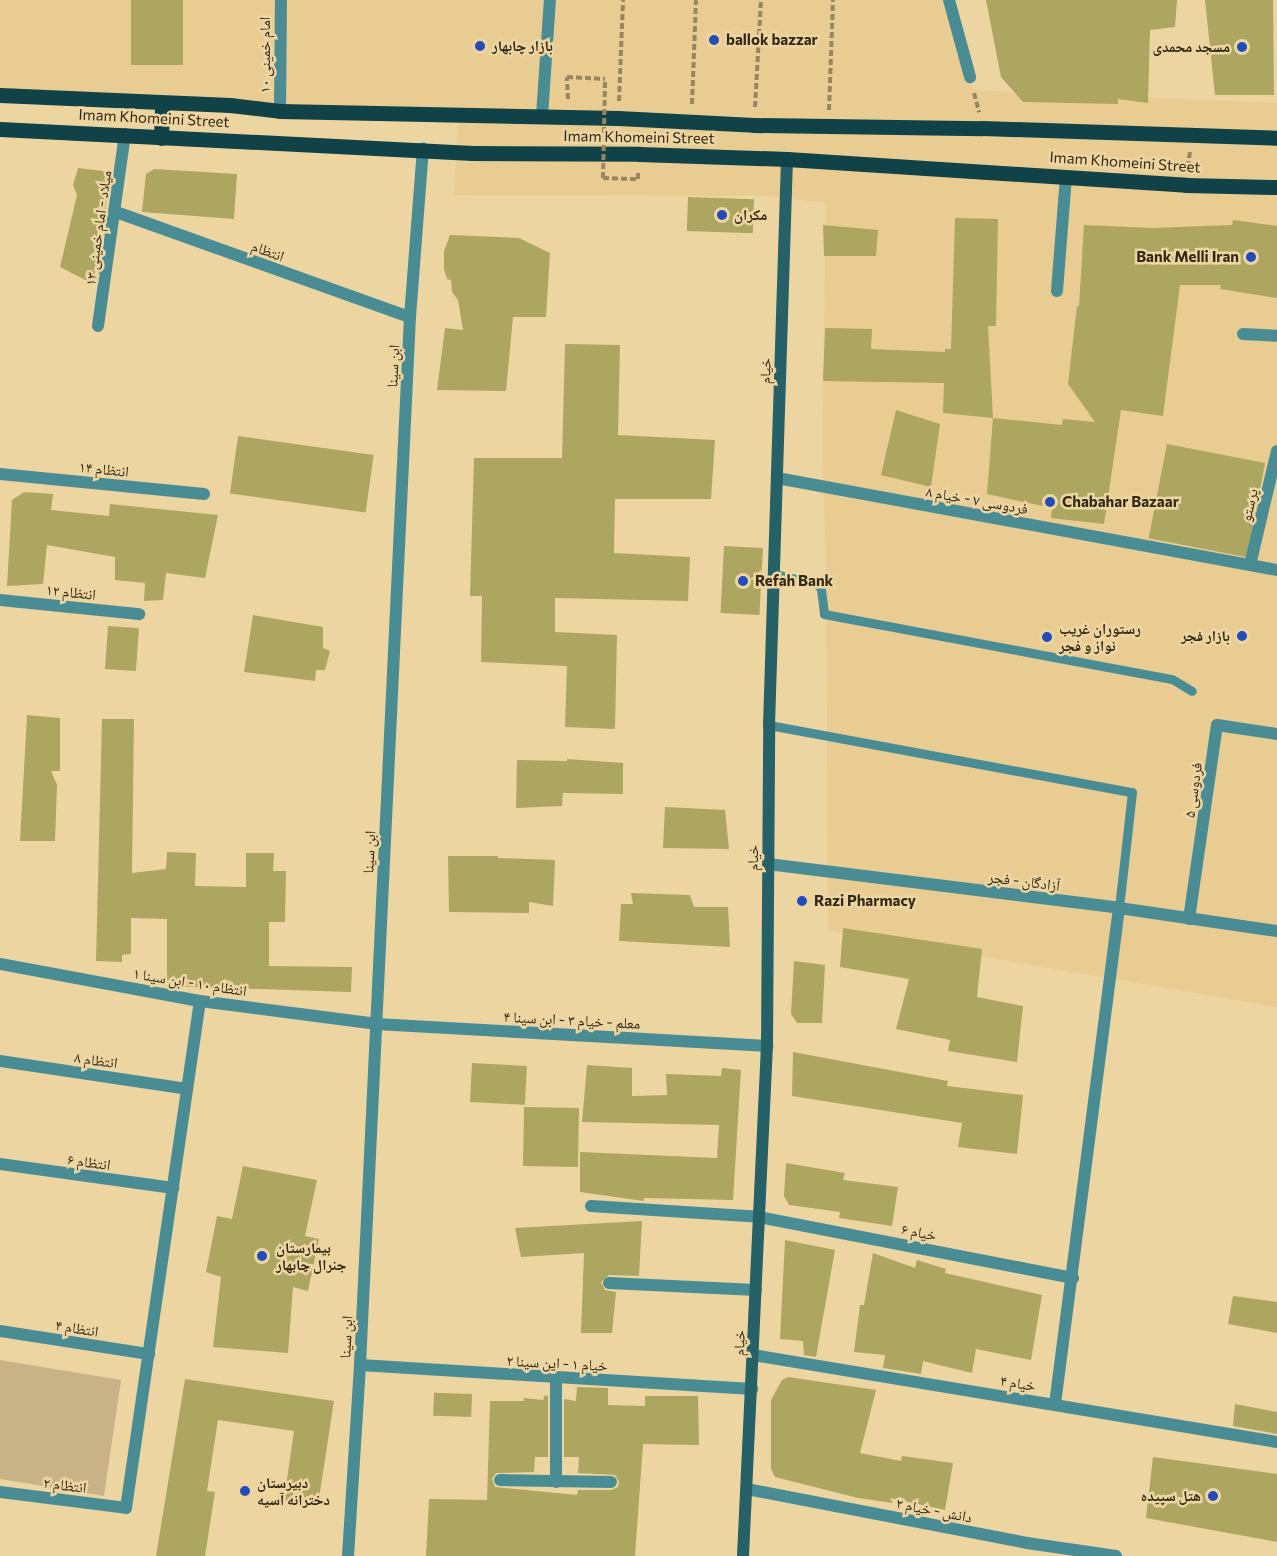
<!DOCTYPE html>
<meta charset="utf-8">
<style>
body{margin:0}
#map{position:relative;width:1277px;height:1556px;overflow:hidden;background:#edd5a2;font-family:Commissioner,"Noto Naskh Arabic",sans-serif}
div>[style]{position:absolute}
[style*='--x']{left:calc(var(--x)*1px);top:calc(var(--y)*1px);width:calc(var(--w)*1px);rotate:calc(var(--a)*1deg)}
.built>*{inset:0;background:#e8cc92}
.green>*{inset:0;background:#c8b388}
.building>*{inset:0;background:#aca661;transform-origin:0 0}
.path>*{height:4px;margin-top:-2px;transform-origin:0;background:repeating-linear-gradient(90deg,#988662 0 6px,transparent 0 9px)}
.lane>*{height:9px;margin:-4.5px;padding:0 4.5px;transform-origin:4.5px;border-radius:4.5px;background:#4a8c93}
.street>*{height:12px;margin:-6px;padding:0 6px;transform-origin:6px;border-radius:6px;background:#4a8c93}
.secondary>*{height:12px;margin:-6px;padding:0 6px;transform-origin:6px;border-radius:6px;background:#256167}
.primary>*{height:15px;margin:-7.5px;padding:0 7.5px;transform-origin:7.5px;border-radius:7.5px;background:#114247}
.path-bridge>*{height:4px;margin-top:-2px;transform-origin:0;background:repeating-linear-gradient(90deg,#988662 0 6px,transparent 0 9px)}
.dots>*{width:16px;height:16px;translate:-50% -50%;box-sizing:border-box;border:3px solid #edd5a2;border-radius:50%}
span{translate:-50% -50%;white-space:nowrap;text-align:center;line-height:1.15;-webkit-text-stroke:5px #edd5a2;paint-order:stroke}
.poi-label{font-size:15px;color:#332915;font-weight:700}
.left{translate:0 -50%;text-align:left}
.right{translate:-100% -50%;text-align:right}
.street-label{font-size:15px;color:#332915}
</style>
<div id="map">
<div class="built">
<i style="clip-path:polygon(0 0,948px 0,972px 90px,1277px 103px,1277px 1007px,828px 930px,826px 558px,822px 447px,826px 203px,767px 196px,454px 195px,459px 113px,0 92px)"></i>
</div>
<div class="green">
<i style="clip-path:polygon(0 1360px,121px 1380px,104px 1496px,0 1479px)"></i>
</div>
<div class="building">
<i style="left:131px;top:0;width:52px;height:65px"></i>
<i style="clip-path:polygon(986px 0,1177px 0,1175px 27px,1150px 30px,1148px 103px,1118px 99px,1118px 104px,1023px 102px,1001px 77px)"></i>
<i style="clip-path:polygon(1205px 0,1273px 0,1274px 95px,1215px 95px)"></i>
<i style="clip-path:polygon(78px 168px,103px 171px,110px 180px,93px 284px,60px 267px,77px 195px,73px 185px)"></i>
<i style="clip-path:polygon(154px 169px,237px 174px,234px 219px,142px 212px,146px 174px)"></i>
<i style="left:688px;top:197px;width:66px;height:34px;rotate:2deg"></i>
<i style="clip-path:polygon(955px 218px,998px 219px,996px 326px,988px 326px,993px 418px,943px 413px,944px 383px,823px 381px,825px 328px,872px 329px,871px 349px,945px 352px,945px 349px,951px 349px)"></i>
<i style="clip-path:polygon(1233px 220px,1277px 226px,1277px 298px,1220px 289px,1221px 285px,1180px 285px,1163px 416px,1121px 410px,1104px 524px,1051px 518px,1052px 508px,987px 494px,993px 418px,1062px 425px,1063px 419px,1095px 422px,1068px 384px,1077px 306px,1079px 306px,1084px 225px,1153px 228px,1232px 225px)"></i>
<i style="clip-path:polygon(823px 225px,878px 230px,876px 256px,824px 256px)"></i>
<i style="clip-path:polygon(450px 235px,519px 238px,550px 253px,546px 317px,513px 317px,506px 391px,437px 390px,445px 328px,463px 330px,458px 300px,452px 292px,451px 280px,447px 279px,444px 269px,444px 251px)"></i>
<i style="clip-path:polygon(565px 344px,620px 345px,618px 435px,715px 440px,711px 499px,615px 499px,614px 553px,690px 557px,688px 601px,555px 598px,555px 632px,617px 635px,615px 729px,565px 727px,567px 666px,481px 662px,482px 596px,470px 596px,474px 458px,562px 458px)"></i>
<i style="clip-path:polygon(896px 410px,940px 424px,931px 487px,881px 475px)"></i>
<i style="left:238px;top:436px;width:137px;height:58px;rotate:8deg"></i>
<i style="left:1167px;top:444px;width:100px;height:96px;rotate:11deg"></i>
<i style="clip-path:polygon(24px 492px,53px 494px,51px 510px,109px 516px,110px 504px,218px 515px,205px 578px,166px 573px,163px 600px,144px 601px,145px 583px,115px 580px,115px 557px,47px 545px,43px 584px,7px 586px,12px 500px)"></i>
<i style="left:724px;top:546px;width:39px;height:67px;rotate:3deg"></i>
<i style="clip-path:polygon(253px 615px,323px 627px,323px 648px,330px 651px,325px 670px,316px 670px,315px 681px,244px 672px)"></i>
<i style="left:108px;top:626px;width:31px;height:43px;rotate:4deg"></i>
<i style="clip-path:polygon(27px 715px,60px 718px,60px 771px,51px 771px,57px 785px,55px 841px,20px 841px)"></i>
<i style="clip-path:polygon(102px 719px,134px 719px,132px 873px,166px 869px,167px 852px,196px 853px,195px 886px,246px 887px,246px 853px,274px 853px,273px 871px,286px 871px,285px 922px,269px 922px,269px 966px,352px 967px,351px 992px,167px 986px,167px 919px,131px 918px,131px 954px,122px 955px,122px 962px,96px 961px)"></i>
<i style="clip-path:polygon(567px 759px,623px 763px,623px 794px,563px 793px,562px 806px,516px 808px,517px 760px,567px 761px)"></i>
<i style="clip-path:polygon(665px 807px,725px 810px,729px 849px,663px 848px)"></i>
<i style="clip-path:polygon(448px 856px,498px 856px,498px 858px,555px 860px,553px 906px,529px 902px,529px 913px,449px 912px)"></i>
<i style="clip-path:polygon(631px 893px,690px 895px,694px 907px,728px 907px,730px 947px,619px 941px,621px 904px,633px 904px)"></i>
<i style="clip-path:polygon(843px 928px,982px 949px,977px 997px,1023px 1006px,1017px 1062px,948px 1051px,950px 1040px,896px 1029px,909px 979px,840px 967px)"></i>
<i style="clip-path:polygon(794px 961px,825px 965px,822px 1023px,797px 1023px,791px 1014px)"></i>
<i style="clip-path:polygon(793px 1052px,948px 1081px,947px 1086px,1023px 1095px,1017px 1154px,958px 1147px,962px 1123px,792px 1096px)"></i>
<i style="left:472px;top:1063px;width:55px;height:39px;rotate:3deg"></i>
<i style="clip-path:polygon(587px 1065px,632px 1068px,632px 1096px,667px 1095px,666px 1074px,721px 1076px,722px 1068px,741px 1070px,733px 1200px,644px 1198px,644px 1201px,580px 1192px,580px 1152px,717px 1158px,719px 1125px,582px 1122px)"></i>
<i style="left:524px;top:1107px;width:55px;height:59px;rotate:1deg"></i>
<i style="clip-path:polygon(786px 1163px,845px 1173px,843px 1180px,898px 1187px,892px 1226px,839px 1218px,840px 1212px,789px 1205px,784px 1196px)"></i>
<i style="clip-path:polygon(243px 1166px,317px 1180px,305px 1236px,319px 1239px,308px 1291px,293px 1287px,288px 1353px,213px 1347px,221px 1277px,206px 1272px,217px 1216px,232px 1219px)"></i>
<i style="clip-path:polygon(642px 1221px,639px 1276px,609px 1275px,601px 1282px,605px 1290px,616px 1292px,612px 1333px,581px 1333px,584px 1253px,521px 1257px,515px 1228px)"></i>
<i style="clip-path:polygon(785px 1240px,835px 1250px,816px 1357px,804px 1355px,803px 1341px,780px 1339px)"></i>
<i style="clip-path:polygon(873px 1253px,915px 1268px,917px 1260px,946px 1269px,945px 1273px,1042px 1295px,1031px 1360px,976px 1349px,972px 1373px,923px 1361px,921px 1374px,883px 1368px,885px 1355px,854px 1352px,860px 1305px,864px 1305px)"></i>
<i style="clip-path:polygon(1233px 1296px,1277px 1302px,1277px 1333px,1228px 1324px)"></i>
<i style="clip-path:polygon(788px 1377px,876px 1390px,860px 1453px,901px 1461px,902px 1456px,953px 1463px,945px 1510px,890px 1498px,893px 1503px,858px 1498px,775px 1477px,771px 1469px,771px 1400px,782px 1380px)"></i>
<i style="clip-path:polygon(185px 1379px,334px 1401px,318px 1505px,284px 1500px,294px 1431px,218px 1420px,207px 1491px,215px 1492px,205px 1556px,156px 1556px)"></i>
<i style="clip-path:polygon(577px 1387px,608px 1388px,608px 1405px,645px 1406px,645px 1396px,698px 1396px,699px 1445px,643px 1444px,635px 1556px,426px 1556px,429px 1499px,487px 1500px,490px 1401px,524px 1401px,524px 1398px,543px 1400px,545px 1395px,548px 1396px,548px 1457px,535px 1457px,534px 1472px,496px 1473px,492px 1479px,495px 1487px,577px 1495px,578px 1490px,611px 1490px,618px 1487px,619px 1482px,615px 1475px,578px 1473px,579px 1457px,564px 1457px,564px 1399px,576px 1401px)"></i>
<i style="left:472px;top:1394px;width:23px;height:38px;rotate:92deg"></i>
<i style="clip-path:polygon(1235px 1404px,1277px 1412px,1277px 1434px,1233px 1426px)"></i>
<i style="clip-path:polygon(1153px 1457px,1277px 1474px,1277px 1542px,1146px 1518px)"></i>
</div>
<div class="path">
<i style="--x:974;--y:93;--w:20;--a:75"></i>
<i style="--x:568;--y:99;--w:22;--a:-93"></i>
<i style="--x:567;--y:77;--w:38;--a:3"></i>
<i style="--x:619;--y:101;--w:101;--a:-87.7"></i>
<i style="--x:692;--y:104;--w:104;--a:-87.8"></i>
<i style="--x:755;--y:107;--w:107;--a:-86.8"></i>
<i style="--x:829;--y:110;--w:110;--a:-87.9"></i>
<i style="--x:1188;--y:167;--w:16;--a:-83"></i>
<i style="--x:603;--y:178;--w:35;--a:2"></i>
<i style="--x:638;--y:179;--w:7;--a:-90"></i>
</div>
<div class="lane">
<i style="--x:774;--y:574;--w:44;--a:13.1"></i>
<i style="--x:817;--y:584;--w:6;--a:51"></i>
<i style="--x:821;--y:589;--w:25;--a:83"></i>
<i style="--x:824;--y:614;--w:354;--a:10.6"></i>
<i style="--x:1172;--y:679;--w:23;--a:31"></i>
<i style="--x:769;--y:725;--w:369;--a:10.5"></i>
<i style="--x:1132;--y:792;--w:117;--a:96.4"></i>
</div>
<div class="street">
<i style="--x:949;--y:0;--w:80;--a:74.7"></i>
<i style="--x:280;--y:111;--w:111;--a:-89.5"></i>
<i style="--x:542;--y:116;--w:116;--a:-86.1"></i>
<i style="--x:116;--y:212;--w:312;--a:19.7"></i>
<i style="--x:1057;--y:291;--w:114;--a:-85.5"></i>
<i style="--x:98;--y:326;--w:194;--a:-82"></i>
<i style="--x:1243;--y:334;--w:34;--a:3"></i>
<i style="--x:0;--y:474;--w:205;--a:5.6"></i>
<i style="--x:777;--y:478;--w:508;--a:10.43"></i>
<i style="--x:1250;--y:565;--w:117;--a:-76.7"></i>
<i style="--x:0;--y:600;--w:140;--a:5.8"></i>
<i style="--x:768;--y:864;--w:354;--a:7.1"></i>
<i style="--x:1119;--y:908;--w:160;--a:8.3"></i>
<i style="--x:1189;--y:919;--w:196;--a:-81.8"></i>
<i style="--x:1217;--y:725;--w:61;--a:8.5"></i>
<i style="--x:0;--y:964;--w:203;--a:10.5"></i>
<i style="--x:200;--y:1001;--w:177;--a:7.4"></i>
<i style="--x:376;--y:1024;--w:392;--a:3.2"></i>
<i style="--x:0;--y:1061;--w:189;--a:8.5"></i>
<i style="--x:0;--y:1164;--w:175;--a:7.9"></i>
<i style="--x:591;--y:1206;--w:168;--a:3.7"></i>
<i style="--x:759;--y:1217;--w:320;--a:11"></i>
<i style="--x:609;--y:1283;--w:147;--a:2.7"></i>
<i style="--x:0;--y:1331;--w:151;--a:8.8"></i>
<i style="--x:753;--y:1355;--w:531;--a:9.43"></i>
<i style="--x:360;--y:1365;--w:393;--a:3.5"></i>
<i style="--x:1055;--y:1404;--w:500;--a:-82.65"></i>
<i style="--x:500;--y:1480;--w:111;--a:1"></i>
<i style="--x:556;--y:1482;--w:104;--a:-90"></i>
<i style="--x:747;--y:1489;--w:285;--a:10.9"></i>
<i style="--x:1027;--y:1543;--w:90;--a:8.3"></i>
<i style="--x:0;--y:1492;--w:127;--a:7.2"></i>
<i style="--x:126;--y:1508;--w:512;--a:-81.7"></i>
<i style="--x:348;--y:1556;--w:191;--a:-86.4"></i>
<i style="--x:360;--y:1365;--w:1049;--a:-87.27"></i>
<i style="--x:410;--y:317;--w:169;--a:-85.6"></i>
</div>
<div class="secondary">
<i style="--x:743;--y:1556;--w:511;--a:-87.31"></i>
<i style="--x:767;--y:1046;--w:321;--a:-89.6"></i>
<i style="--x:769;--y:725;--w:566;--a:-88.18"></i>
</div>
<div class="primary">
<i style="--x:0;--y:95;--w:230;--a:2.5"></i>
<i style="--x:230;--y:105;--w:50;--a:6.8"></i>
<i style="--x:280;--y:111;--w:338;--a:1.2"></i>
<i style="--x:618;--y:118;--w:136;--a:2.9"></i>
<i style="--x:754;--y:125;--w:228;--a:0.8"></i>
<i style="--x:982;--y:128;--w:295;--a:1.9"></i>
<i style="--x:0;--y:129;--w:473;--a:2.9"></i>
<i style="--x:472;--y:153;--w:167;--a:0.3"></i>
<i style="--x:639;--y:154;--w:148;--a:1.9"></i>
<i style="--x:787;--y:159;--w:400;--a:3.7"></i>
<i style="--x:1186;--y:185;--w:91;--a:1.3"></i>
<i style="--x:161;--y:138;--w:35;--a:-88"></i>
</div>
<div class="path-bridge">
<i style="--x:603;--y:178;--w:99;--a:-88.8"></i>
</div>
<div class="dots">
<i style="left:714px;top:40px;background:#234cba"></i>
<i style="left:480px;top:46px;background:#234cba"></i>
<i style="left:1242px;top:47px;background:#234cba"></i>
<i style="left:722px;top:215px;background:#234cba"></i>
<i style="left:1251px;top:257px;background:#234cba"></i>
<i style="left:1050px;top:502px;background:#234cba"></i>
<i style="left:743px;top:581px;background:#234cba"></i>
<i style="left:1242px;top:636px;background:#234cba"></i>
<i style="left:1047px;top:637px;background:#234cba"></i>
<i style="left:802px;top:901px;background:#234cba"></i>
<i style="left:262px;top:1256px;background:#234cba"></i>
<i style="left:245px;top:1491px;background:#234cba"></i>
<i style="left:1213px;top:1496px;background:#234cba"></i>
</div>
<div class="poi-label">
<span class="left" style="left:726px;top:40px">ballok bazzar</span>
<span class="left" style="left:492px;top:46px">بازار چابهار</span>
<span class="right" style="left:1230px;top:47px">مسجد محمدی</span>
<span class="left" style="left:734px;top:215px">مکران</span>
<span class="right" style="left:1239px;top:257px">Bank Melli Iran</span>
<span class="left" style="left:1062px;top:502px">Chabahar Bazaar</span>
<span class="left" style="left:755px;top:581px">Refah Bank</span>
<span class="left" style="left:1059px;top:637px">رستوران غریب<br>نواز و فجر</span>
<span class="right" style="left:1230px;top:636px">بازار فجر</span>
<span class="left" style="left:814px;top:901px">Razi Pharmacy</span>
<span class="left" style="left:276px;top:1256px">بیمارستان<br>جنرال چابهار</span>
<span class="left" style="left:257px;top:1491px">دبیرستان<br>دخترانه آسیه</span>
<span class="right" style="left:1201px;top:1496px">هتل سپیده</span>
</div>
<div class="street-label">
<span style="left:265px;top:55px;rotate:-90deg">امام خمینی ۱۰</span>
<span style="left:154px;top:118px;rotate:3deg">Imam Khomeini Street</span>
<span style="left:639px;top:137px;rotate:1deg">Imam Khomeini Street</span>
<span style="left:1125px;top:162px;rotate:4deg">Imam Khomeini Street</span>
<span style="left:98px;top:228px;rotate:-82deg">میلاد - امام خمینی ۱۳</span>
<span style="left:268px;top:251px;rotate:20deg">انتظام</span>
<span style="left:393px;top:366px;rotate:-87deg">ابن سینا</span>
<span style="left:765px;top:371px;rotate:-88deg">خیام</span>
<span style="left:104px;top:469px;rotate:6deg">انتظام ۱۴</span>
<span style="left:977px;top:500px;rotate:10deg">فردوسی ۷ - خیام ۸</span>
<span style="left:1249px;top:505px;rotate:-77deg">پرستو</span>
<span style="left:71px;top:592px;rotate:6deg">انتظام ۱۲</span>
<span style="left:1193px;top:790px;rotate:-82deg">فردوسی ۵</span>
<span style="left:369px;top:852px;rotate:-87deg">ابن سینا</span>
<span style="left:753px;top:858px;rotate:-90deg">خیام</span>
<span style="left:1024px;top:881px;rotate:7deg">آزادگان - فجر</span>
<span style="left:190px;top:982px;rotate:9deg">انتظام ۱۰ - ابن سینا ۱</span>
<span style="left:572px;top:1020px;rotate:3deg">معلم - خیام ۳ - ابن سینا ۴</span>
<span style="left:96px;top:1060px;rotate:8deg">انتظام ۸</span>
<span style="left:89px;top:1162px;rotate:8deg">انتظام ۶</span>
<span style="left:919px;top:1232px;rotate:11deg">خیام ۶</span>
<span style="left:77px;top:1328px;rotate:9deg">انتظام ۴</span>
<span style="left:346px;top:1337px;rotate:-87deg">ابن سینا</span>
<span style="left:739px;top:1343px;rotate:-88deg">خیام</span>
<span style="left:557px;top:1363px;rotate:3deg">خیام ۱ - این سینا ۲</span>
<span style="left:1018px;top:1383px;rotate:9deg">خیام ۴</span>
<span style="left:65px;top:1485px;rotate:7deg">انتظام ۲</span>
<span style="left:934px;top:1510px;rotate:11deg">دانش - خیام ۲</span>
</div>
</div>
